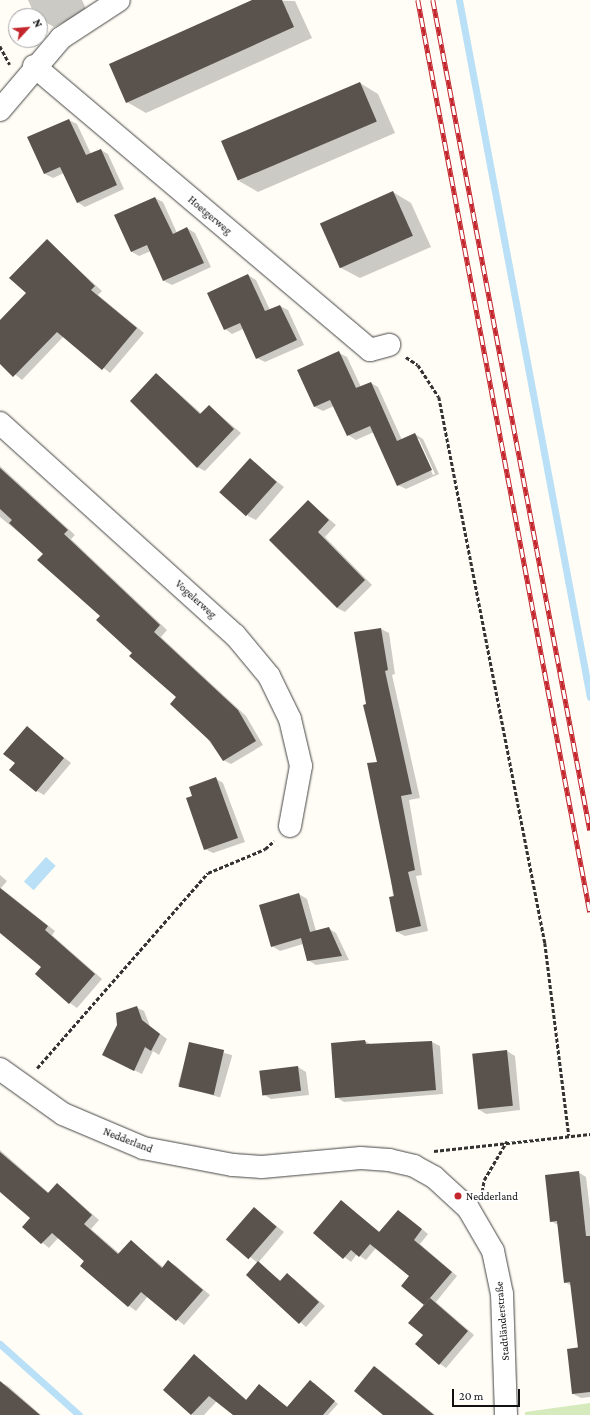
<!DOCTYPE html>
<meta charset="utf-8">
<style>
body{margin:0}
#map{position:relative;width:590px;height:1415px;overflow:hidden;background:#fffdf5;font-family:"Crimson Pro",serif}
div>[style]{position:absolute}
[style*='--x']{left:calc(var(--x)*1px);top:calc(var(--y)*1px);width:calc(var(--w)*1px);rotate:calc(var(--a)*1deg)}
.green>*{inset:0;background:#d5ebbd}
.water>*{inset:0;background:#b9e0f7;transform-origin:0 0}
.shadow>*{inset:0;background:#0003;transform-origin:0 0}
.stream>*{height:7px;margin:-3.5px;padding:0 3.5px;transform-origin:3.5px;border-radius:3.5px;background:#b9e0f7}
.building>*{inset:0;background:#5a524d;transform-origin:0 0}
.path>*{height:2.5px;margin-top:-1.25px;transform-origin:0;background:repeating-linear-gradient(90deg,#333 0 4px,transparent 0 6px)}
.roads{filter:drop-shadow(0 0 1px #444) drop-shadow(0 0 1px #444)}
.minor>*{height:22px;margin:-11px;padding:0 11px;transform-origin:11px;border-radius:11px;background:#fff}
.rail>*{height:4.5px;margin-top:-2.25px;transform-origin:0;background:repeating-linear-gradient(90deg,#fff 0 9px,#c4262e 0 18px);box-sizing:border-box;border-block:1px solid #c4262e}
.dots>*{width:11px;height:11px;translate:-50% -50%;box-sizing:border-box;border:2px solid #fff;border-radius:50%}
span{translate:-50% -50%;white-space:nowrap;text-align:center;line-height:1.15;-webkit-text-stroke:4px #fff;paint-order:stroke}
.street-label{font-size:11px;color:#111}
.poi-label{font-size:11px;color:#111}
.left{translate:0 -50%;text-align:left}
.north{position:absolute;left:8px;top:8px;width:40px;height:40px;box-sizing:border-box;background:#fff;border:1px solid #a0a0a0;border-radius:50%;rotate:64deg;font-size:11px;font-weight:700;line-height:16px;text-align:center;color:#111}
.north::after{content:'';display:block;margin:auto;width:14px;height:18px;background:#c4262e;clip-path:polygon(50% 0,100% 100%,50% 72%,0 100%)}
.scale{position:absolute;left:452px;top:1389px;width:68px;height:18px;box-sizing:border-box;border:2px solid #111;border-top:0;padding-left:5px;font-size:12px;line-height:14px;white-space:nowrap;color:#111;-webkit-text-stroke:3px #fff;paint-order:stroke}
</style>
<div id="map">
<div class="green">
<i style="clip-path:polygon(590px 1403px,590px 1415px,525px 1415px,525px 1412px)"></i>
</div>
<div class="water">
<i style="left:46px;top:857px;width:13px;height:33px;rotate:42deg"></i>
</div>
<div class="shadow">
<i style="clip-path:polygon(28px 0,82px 0,87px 11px,54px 27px,35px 16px)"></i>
<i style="clip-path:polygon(254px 0,295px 1px,312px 38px,146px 113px,127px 102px)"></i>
<i style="clip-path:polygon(360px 83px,378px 94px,395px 133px,258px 192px,239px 181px)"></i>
<i style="clip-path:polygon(69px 120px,77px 124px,91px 154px,101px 150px,108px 154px,124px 189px,85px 207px,77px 202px,64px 173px,53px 178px,45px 174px,29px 138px)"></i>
<i style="clip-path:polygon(393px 192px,411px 203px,431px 247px,360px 278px,341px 268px)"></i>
<i style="clip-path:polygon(155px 198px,163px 202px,177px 233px,187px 228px,195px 233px,211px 267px,172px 285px,164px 281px,151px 251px,139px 256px,132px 252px,115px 216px)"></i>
<i style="clip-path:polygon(47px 241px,102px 291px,98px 295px,144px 333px,110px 373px,64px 336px,22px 380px,0 362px,0 321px,27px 293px)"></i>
<i style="clip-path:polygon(248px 275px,256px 280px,270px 310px,280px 306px,288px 310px,304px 345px,265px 362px,257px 358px,243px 329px,232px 334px,225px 329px)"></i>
<i style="clip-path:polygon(evenodd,339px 353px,347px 357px,361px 387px,371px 383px,378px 387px,402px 440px,415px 434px,423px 439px,439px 474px,406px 489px,398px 485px,374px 432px,356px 440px,348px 435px,334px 406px,323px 411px,315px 407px,299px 371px,339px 353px,417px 439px,419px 439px,435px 474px,433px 475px,417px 439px)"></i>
<i style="clip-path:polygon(157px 374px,202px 414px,209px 406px,241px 433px,205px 471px,197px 467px)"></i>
<i style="clip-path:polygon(250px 460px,284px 487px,256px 520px,248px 516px)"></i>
<i style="clip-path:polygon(0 466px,75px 535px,71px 539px,167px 630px,161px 637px,246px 716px,263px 745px,231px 764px,223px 760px,177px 697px,45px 554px,0 517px)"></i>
<i style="clip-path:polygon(308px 501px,336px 525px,325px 537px,372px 585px,345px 612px,337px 608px)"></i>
<i style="clip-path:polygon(381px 629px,389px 633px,395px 674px,392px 675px,420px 798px,409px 800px,422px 875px,416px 876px,428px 931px,405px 936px,397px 932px,378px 763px,367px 705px)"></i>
<i style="clip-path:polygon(27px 728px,71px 763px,44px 795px,37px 791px,16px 763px)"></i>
<i style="clip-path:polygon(215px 778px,223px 783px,245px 842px,213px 853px,205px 849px,194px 797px)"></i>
<i style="clip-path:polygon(0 875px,7px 881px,1px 888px,55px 931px,52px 935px,102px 979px,77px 1008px,70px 1003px,43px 967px,0 930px)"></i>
<i style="clip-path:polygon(299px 894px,307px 899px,316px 931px,328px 928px,336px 933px,349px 960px,316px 965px,308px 960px,303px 944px,280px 951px,272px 946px)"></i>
<i style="clip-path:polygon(136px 1007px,144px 1011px,150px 1026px,167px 1039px,159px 1055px,153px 1051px,142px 1074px,111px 1059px)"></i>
<i style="clip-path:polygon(365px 1041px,372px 1045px,432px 1042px,440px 1046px,443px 1094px,344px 1102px,336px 1097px)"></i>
<i style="left:190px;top:1043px;width:44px;height:44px;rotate:16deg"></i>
<i style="clip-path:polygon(507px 1051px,515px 1056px,520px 1110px,486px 1114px,478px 1109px,473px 1054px)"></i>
<i style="clip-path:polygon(298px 1067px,306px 1072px,309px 1095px,271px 1099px,263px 1094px,260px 1071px)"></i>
<i style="clip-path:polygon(0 1150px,49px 1193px,57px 1184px,64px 1189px,99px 1220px,91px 1229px,120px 1254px,131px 1241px,163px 1267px,168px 1261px,176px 1266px,210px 1295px,184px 1325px,148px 1296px,136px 1311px,129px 1306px,59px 1237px,49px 1248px,23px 1227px,32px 1218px,0 1191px)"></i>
<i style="clip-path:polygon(578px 1172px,586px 1177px,590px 1210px,590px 1397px,581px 1398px,573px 1394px,579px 1349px,572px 1286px,565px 1282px,558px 1225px,551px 1221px)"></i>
<i style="clip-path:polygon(341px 1201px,381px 1233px,398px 1211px,405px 1215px,428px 1234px,420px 1244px,457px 1276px,436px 1302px,474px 1335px,446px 1368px,440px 1364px,425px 1335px,426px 1305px,411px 1275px,376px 1248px,366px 1260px,357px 1254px,351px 1262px,314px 1233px)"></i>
<i style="clip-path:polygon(254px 1208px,284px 1232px,258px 1263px,281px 1281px,287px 1275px,294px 1279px,325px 1306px,306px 1327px,247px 1275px,258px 1263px,228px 1240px)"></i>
<i style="clip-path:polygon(194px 1356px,247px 1400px,259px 1385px,298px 1415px,235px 1415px,217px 1401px,204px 1415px,193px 1415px,164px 1390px)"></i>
<i style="clip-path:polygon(375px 1367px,381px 1371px,435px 1415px,384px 1415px)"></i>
<i style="clip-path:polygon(0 1382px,8px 1386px,41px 1415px,0 1415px)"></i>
<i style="clip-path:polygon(314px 1383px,338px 1404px,328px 1415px,315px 1415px)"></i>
</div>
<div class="stream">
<i style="--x:459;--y:0;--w:709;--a:79.36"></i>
<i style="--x:0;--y:1344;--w:106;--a:41.9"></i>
</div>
<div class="building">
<i style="clip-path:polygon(252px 0,282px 0,294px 27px,126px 103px,109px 64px)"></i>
<i style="left:360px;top:82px;width:43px;height:151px;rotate:67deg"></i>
<i style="clip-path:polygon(69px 119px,86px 155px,101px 149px,117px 185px,77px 203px,60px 167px,44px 174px,27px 137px)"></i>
<i style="left:393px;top:191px;width:49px;height:80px;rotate:66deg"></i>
<i style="clip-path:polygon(155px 197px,173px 234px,187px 227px,204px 263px,163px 281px,147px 245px,131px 252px,114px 215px)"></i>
<i style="clip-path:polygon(47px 239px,95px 286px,91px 290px,137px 328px,102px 370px,57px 332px,13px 377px,0 364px,0 320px,26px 293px,9px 278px)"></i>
<i style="clip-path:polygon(248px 274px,265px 311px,280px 305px,297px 340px,256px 359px,240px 323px,224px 330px,207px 293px)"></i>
<i style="clip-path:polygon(339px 351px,356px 388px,371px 382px,397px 441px,415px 433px,432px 470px,397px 486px,370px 426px,347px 436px,330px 400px,314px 407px,297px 370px)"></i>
<i style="clip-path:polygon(156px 373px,200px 414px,209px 405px,234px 429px,197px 468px,130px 401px)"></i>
<i style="left:250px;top:458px;width:36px;height:46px;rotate:42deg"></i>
<i style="clip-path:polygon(0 468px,68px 530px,64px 534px,160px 625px,154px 632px,238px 710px,256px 741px,223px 761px,210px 741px,170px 704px,176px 697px,129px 656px,132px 653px,96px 620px,100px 616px,37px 560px,43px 554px,9px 523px,12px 520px,0 509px)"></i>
<i style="clip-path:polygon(308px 500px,329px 520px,318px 532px,365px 580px,337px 608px,269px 540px)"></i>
<i style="clip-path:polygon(381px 628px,388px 670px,385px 671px,412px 794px,401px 796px,415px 870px,408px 872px,421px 926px,396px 932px,389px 897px,394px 896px,367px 763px,377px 762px,363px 705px,366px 704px,354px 632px)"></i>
<i style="clip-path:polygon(27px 726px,64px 758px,36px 792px,9px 770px,15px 763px,3px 754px)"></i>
<i style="clip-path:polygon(216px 777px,238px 838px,204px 850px,186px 798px,192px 796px,189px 787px)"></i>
<i style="clip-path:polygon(0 888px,48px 926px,45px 930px,95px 974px,69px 1004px,35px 974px,41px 967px,0 933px)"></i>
<i style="clip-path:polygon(299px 893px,310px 932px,329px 927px,342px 956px,307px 961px,301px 938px,271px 947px,259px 905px)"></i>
<i style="clip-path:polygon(137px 1006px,142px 1020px,160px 1034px,151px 1051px,145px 1047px,134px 1071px,102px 1055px,117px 1025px,116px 1013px)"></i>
<i style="clip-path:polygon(365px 1040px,366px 1044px,432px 1041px,436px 1090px,335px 1098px,331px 1043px)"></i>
<i style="left:189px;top:1042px;width:36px;height:46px;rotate:13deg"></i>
<i style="left:507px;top:1050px;width:56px;height:35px;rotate:84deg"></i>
<i style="left:298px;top:1066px;width:25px;height:39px;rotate:83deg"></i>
<i style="clip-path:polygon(0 1152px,48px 1193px,57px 1183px,92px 1215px,84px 1224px,118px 1254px,131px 1240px,162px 1268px,168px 1260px,203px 1290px,176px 1321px,141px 1292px,128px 1307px,80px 1266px,84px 1261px,52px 1233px,41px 1244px,22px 1227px,30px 1218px,0 1192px)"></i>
<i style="clip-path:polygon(579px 1171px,586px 1236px,590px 1236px,590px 1392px,572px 1394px,567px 1349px,581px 1347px,578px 1348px,570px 1282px,564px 1283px,557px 1221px,550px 1222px,545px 1175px)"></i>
<i style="clip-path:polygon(341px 1200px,379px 1232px,398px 1210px,422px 1229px,414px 1240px,452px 1272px,424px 1305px,401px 1286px,409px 1276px,370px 1244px,359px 1257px,351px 1250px,343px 1259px,313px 1233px)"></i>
<i style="left:254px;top:1207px;width:30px;height:43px;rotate:41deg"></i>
<i style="clip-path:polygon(258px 1261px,280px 1281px,287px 1273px,319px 1302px,299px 1324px,246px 1275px)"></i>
<i style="clip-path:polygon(430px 1298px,468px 1331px,439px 1365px,415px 1344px,423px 1335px,408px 1323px)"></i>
<i style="clip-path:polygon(194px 1354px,246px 1400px,259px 1384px,287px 1407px,310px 1380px,335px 1401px,323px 1415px,233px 1415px,209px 1396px,191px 1415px,163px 1390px)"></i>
<i style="clip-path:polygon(374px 1366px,434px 1415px,383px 1415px,354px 1391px)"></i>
<i style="clip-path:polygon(0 1381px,40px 1415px,0 1415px)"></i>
</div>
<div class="path">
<i style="--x:0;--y:46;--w:21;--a:62"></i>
<i style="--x:406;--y:357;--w:14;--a:34"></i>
<i style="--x:418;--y:365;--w:38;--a:57"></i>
<i style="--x:439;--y:397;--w:556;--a:79.01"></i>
<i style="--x:545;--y:943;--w:194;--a:82.9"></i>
<i style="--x:37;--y:1068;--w:259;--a:-48.8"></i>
<i style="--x:208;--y:873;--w:62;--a:-22.8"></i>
<i style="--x:265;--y:849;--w:12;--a:-42"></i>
<i style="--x:434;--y:1151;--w:157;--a:-6.2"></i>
<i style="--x:482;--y:1192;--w:12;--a:-81"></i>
<i style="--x:484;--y:1180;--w:45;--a:-59.5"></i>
</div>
<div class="roads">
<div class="minor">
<i style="--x:34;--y:66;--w:440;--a:40.2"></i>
<i style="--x:370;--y:350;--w:20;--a:-15"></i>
<i style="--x:0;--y:110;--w:94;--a:-49.7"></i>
<i style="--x:61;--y:38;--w:69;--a:-33.2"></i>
<i style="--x:0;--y:423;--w:316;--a:42.1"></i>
<i style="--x:235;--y:635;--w:53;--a:50.3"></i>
<i style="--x:269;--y:676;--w:48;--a:64"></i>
<i style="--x:290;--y:719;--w:48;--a:76.8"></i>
<i style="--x:301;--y:766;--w:61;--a:100.4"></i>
<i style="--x:0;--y:1069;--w:77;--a:35.5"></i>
<i style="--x:63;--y:1114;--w:87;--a:23"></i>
<i style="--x:143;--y:1148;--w:92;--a:10.7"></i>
<i style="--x:233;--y:1165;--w:29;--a:4"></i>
<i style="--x:262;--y:1167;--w:99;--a:-5.2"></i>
<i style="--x:361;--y:1158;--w:28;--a:4"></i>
<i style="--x:389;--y:1160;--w:26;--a:13"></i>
<i style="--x:414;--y:1166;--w:23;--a:29"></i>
<i style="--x:434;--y:1177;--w:46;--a:42.4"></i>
<i style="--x:468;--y:1208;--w:50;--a:59.8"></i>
<i style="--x:493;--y:1251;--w:44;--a:78.2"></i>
<i style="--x:502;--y:1294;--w:121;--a:88.1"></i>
</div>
</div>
<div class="rail">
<i style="--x:418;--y:0;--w:928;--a:79.32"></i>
<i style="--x:433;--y:0;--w:845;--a:79.29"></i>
</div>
<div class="dots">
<i style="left:458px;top:1196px;background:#c4262e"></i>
</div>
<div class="street-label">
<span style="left:210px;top:215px;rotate:40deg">Hoetgerweg</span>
<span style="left:196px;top:599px;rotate:42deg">Vogelerweg</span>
<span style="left:128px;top:1140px;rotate:21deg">Nedderland</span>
<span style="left:502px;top:1321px;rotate:-95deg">Stadtländerstraße</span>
</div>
<div class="poi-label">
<span class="left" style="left:466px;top:1196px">Nedderland</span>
</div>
<div class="north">N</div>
<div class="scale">20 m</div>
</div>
